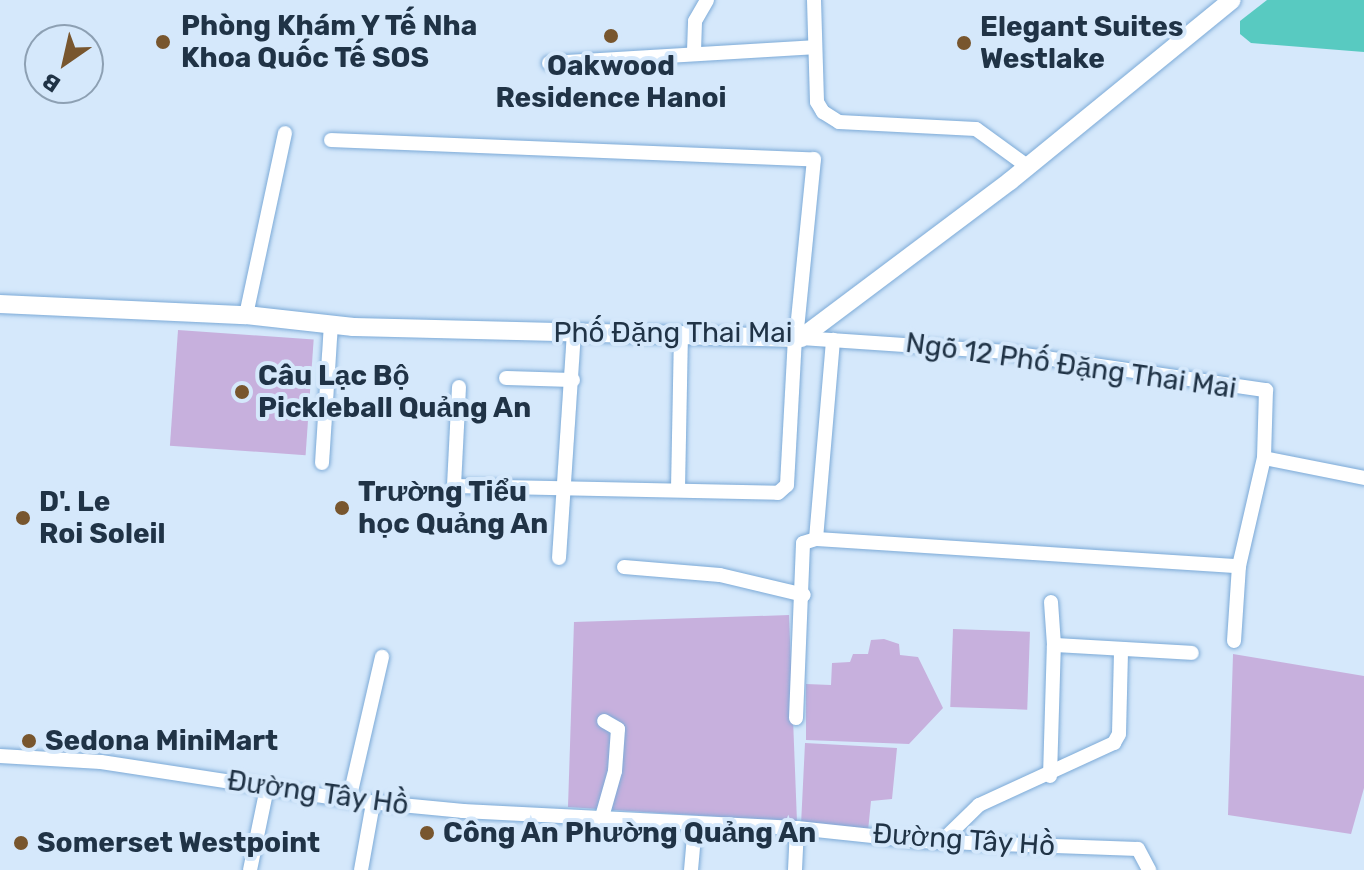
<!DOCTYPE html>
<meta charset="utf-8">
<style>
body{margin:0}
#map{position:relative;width:1364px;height:870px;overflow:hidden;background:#d5e8fb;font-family:Rubik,sans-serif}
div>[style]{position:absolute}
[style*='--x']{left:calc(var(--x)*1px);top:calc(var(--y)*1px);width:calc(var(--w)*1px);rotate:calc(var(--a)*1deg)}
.green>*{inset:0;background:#c7b0dd;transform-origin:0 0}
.water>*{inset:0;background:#58cac1}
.roads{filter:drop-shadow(0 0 2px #7caad7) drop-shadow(0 0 2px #7caad7)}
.minor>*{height:14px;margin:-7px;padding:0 7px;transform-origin:7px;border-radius:7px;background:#fff}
.tertiary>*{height:18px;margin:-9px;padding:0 9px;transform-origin:9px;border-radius:9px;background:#fff}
.dots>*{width:22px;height:22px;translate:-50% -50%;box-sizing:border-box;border:4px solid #d5e8fb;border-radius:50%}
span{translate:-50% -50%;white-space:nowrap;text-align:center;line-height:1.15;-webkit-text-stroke:8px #d5e8fb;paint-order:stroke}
.poi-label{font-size:28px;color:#203346;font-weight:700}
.left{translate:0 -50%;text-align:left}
.street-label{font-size:28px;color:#203346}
.north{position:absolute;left:24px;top:24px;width:80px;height:80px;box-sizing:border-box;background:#d5e8fb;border:2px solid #8da0b3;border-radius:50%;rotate:214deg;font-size:22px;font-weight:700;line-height:32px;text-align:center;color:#203346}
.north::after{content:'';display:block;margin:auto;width:28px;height:36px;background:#78562e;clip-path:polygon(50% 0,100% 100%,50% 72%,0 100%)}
</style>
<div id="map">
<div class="green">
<i style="left:178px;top:330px;width:136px;height:116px;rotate:4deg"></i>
<i style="clip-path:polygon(789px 615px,797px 822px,568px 807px,574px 622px)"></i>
<i style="left:953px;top:629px;width:77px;height:78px;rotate:2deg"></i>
<i style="clip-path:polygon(884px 639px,899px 644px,900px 655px,918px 657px,943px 708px,909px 744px,806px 740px,806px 684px,831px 685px,832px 663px,850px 662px,853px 654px,868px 654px,871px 640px)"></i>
<i style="clip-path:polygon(1233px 654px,1364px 676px,1364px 788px,1351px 834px,1228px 815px)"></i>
<i style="clip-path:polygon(805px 743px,897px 748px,892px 799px,871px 801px,868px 831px,801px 825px)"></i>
</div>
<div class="water">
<i style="clip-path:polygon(1267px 0,1364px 0,1364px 52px,1251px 43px,1240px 34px,1240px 21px)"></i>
</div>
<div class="roads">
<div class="minor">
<i style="--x:814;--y:0;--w:102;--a:88.3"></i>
<i style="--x:817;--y:102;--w:12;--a:59"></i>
<i style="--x:823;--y:112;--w:19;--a:32"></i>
<i style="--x:839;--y:122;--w:137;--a:2.9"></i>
<i style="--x:976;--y:129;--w:63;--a:36"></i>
<i style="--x:694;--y:51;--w:30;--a:-88"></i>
<i style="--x:695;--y:21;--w:24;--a:-60"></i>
<i style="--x:549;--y:63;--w:266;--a:-3.4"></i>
<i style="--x:331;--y:140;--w:483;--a:2.3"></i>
<i style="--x:814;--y:159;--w:180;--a:95.7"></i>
<i style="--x:246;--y:315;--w:186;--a:-77.9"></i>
<i style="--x:801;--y:338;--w:203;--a:3.9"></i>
<i style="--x:1004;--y:352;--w:265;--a:8.3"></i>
<i style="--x:1266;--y:390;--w:68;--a:91.7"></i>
<i style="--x:1264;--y:458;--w:102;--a:11.3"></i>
<i style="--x:506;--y:378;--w:67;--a:1.7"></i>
<i style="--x:459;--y:387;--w:99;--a:92.9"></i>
<i style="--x:454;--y:486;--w:324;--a:1.2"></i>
<i style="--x:778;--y:493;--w:12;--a:-42"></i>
<i style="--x:787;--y:485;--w:147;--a:-86.9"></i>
<i style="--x:322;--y:463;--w:138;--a:-86.3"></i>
<i style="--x:678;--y:489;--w:154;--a:-88.9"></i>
<i style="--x:816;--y:539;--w:424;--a:3.7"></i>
<i style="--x:559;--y:558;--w:225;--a:-86.2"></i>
<i style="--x:624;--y:567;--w:96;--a:4.8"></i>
<i style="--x:720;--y:575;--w:86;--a:13.4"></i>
<i style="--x:1051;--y:602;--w:43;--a:86"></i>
<i style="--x:1234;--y:641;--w:75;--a:-86.2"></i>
<i style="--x:1239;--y:566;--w:111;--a:-77"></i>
<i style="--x:796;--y:718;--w:175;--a:-87.7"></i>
<i style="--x:803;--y:543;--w:14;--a:-17"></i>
<i style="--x:816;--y:539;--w:200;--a:-85.1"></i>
<i style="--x:0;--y:756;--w:101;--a:3.4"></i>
<i style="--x:101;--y:762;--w:251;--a:8.7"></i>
<i style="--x:349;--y:800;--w:115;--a:5.5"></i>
<i style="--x:463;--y:811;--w:334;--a:2.9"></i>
<i style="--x:797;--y:828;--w:123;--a:6.1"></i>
<i style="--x:919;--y:841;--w:219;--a:2.1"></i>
<i style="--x:1138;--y:849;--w:24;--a:62"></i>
<i style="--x:1050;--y:776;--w:131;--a:-88.3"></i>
<i style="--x:1054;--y:645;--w:138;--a:3.3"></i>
<i style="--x:349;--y:800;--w:147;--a:-77"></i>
<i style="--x:602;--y:817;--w:48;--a:-74.2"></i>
<i style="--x:615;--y:771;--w:42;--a:-85.9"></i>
<i style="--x:618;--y:729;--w:16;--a:-150"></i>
<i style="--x:941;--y:842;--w:53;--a:-44.2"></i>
<i style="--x:979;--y:805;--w:149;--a:-24.7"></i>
<i style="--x:1114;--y:743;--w:10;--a:-61"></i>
<i style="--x:1119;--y:734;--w:84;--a:-88.6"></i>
<i style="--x:250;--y:870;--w:84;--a:-78.3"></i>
<i style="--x:361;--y:870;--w:68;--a:-79.8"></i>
<i style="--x:691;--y:870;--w:45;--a:-84.9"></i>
<i style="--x:795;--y:870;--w:42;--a:-87.3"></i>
</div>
<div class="tertiary">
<i style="--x:0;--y:304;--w:246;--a:2.6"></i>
<i style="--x:246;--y:315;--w:108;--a:6.4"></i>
<i style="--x:353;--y:327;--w:448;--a:1.4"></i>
<i style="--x:801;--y:338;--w:261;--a:-36.9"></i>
<i style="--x:1010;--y:181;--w:286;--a:-39.2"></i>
</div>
</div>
<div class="dots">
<i style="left:611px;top:36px;background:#78562e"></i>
<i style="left:163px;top:42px;background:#78562e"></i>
<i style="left:964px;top:43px;background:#78562e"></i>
<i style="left:242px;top:392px;background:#78562e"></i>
<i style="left:342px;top:508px;background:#78562e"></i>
<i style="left:23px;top:518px;background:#78562e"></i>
<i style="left:29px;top:741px;background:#78562e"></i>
<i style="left:427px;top:833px;background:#78562e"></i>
<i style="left:21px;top:843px;background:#78562e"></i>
</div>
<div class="poi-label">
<span class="left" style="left:181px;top:42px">Phòng Khám Y Tế Nha<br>Khoa Quốc Tế SOS</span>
<span class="left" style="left:980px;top:43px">Elegant Suites<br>Westlake</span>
<span style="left:611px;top:82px">Oakwood<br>Residence Hanoi</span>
<span class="left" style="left:258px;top:392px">Câu Lạc Bộ<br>Pickleball Quảng An</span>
<span class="left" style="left:358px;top:508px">Trường Tiểu<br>học Quảng An</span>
<span class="left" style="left:39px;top:518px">D'. Le<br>Roi Soleil</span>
<span class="left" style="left:45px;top:741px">Sedona MiniMart</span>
<span class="left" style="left:443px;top:833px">Công An Phường Quảng An</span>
<span class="left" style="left:37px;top:843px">Somerset Westpoint</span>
</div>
<div class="street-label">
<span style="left:673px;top:333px">Phố Đặng Thai Mai</span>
<span style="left:1071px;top:366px;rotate:8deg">Ngõ 12 Phố Đặng Thai Mai</span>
<span style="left:318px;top:793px;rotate:8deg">Đường Tây Hồ</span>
<span style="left:964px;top:840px;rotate:4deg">Đường Tây Hồ</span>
</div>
<div class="north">B</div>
</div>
